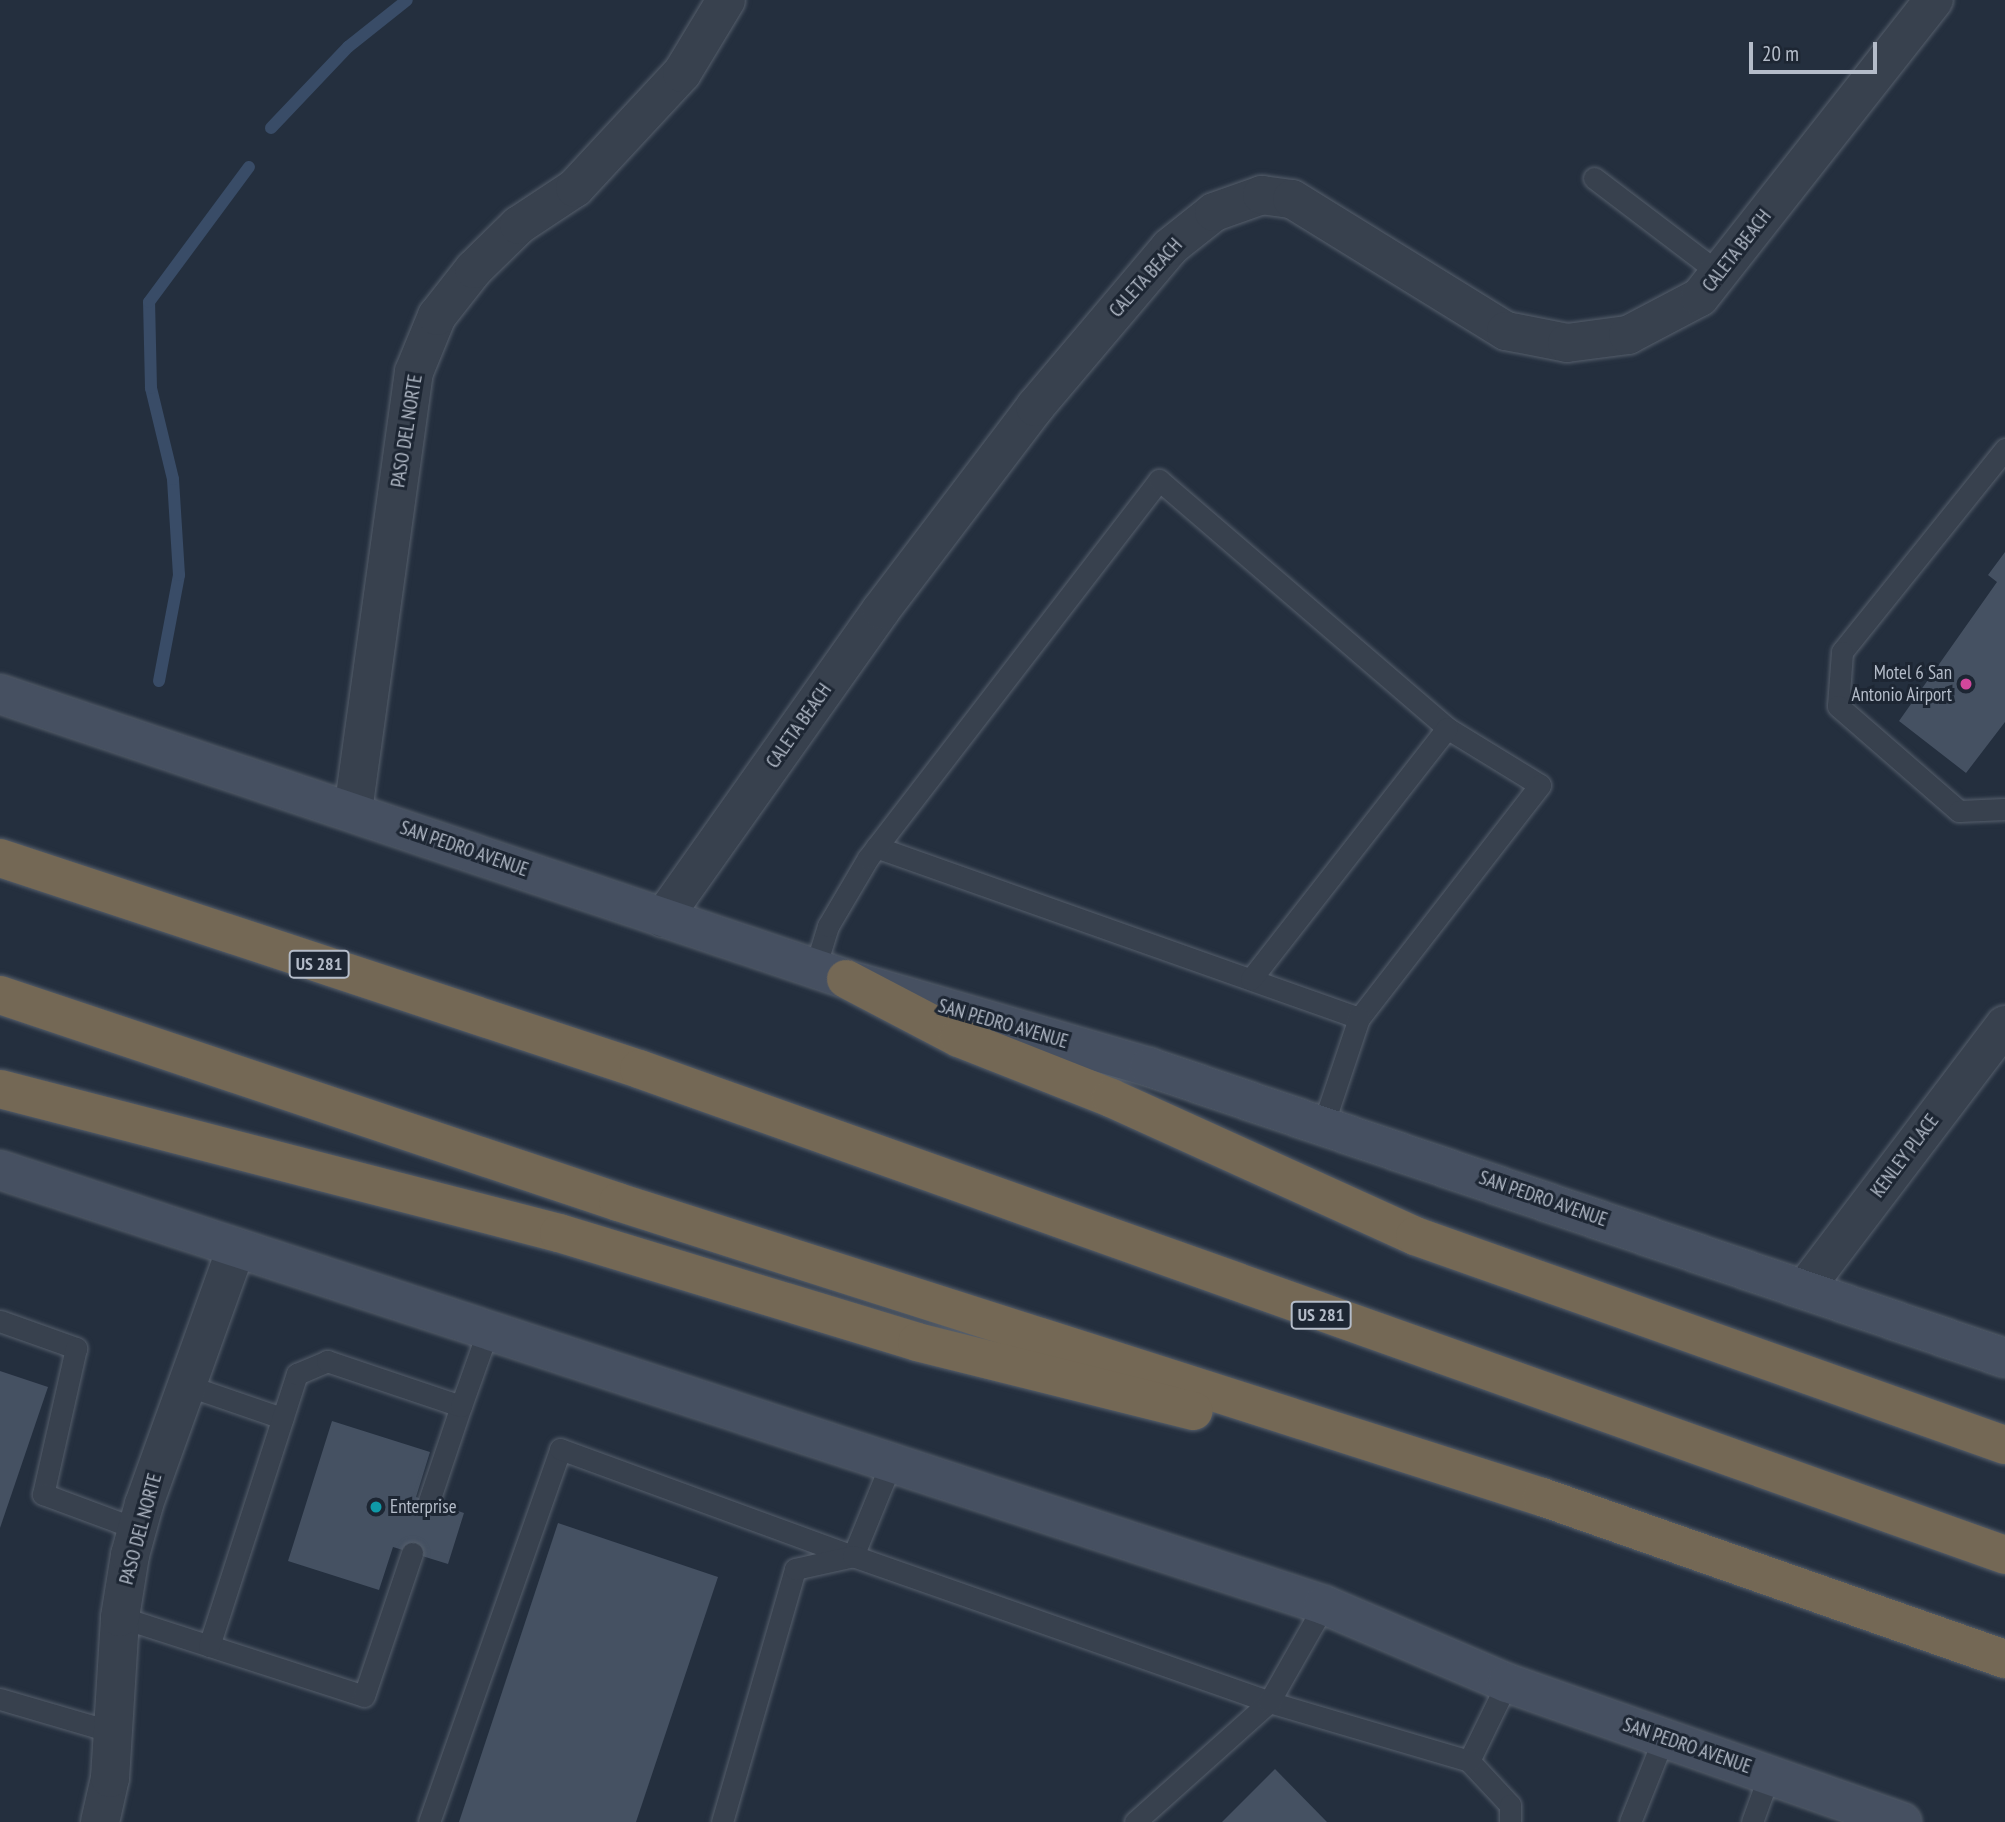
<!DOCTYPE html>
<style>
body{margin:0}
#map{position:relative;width:2005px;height:1822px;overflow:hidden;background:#242f3e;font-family:"PT Sans Narrow",sans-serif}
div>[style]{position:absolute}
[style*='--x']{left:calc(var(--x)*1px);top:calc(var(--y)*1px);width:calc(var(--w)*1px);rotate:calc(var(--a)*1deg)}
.stream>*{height:12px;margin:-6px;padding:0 6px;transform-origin:6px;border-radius:6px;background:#394c67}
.building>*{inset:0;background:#455162}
.roads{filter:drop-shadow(0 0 2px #565f6c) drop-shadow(0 0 2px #565f6c)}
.service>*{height:21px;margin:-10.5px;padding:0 10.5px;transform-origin:10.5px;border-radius:10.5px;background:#38414e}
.minor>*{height:38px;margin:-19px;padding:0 19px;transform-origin:19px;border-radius:19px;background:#38414e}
.secondary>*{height:38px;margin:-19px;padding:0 19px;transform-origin:19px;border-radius:19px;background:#465061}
.motorway>*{height:38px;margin:-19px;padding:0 19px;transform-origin:19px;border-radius:19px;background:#746855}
.dots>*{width:19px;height:19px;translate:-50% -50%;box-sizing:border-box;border:4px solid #1d2633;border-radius:50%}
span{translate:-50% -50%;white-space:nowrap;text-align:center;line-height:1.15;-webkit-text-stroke:6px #1d2633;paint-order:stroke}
.shield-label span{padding:2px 5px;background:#1d2633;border:2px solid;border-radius:5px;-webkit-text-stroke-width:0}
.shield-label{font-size:18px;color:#b4bcc9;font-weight:700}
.street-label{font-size:19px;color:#b4bcc9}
.poi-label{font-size:19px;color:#b4bcc9}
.right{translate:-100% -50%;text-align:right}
.left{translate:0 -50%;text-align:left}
.scale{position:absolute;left:1749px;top:42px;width:128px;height:32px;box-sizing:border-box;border:4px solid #b4bcc9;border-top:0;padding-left:9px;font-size:21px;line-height:24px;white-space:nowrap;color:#b4bcc9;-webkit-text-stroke:5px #1d2633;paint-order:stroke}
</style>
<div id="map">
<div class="stream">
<i style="--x:271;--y:128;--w:112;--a:-46.5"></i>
<i style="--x:348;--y:47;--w:75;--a:-38.5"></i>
<i style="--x:159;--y:681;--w:108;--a:-79.3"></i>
<i style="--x:179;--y:575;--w:96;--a:-93.6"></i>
<i style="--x:173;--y:479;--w:94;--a:-103.6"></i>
<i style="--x:151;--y:388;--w:86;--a:-91.3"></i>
<i style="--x:149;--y:302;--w:168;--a:-53.5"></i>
</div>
<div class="building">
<i style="clip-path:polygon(2005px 552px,2005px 722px,1966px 773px,1899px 721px,1997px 582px,1988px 575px)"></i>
<i style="clip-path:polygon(0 1371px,48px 1387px,0 1528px)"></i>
<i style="clip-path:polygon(332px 1421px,430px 1452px,416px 1497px,464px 1513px,448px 1564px,393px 1547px,379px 1590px,288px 1561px)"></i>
<i style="clip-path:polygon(558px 1523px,718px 1577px,636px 1822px,459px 1822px)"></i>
<i style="clip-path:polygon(1275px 1769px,1327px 1822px,1222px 1822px)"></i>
</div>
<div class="roads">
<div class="service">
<i style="--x:1594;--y:178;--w:157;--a:37.2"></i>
<i style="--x:2005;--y:449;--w:260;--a:128.8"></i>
<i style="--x:1842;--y:652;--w:54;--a:94.2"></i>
<i style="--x:1838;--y:706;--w:160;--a:41"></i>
<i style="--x:1959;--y:811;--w:46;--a:-2.5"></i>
<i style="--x:876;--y:847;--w:512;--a:19.5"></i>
<i style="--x:815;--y:968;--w:44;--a:-72.8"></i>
<i style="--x:828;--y:926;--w:79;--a:-59.5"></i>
<i style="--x:868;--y:858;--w:477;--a:-52.4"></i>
<i style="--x:1159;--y:480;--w:380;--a:40.7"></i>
<i style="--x:1447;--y:728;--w:109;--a:31.5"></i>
<i style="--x:1540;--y:785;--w:295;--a:127.8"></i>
<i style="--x:1359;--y:1018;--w:113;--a:108.6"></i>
<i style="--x:1251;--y:979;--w:318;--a:-52"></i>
<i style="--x:0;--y:1321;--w:81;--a:19.6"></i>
<i style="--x:76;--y:1348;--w:150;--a:102.7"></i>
<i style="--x:43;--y:1494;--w:100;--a:20.4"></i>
<i style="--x:186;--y:1385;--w:102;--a:19"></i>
<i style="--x:429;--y:1501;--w:100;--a:-71.4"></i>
<i style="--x:120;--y:1617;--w:256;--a:17.9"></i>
<i style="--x:364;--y:1696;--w:151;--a:-71.4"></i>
<i style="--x:209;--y:1646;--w:286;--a:-72.1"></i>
<i style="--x:297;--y:1374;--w:33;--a:-23"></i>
<i style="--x:327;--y:1361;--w:141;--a:18.6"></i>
<i style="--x:461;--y:1406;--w:81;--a:-70.4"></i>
<i style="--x:1507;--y:1683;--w:87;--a:116"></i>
<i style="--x:1469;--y:1761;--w:60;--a:47"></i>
<i style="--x:1510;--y:1805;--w:17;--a:90"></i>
<i style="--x:0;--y:1699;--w:118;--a:16.3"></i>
<i style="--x:429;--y:1822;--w:395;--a:-70.6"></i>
<i style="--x:560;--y:1449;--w:312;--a:20.1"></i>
<i style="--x:853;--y:1556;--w:100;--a:-67.8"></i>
<i style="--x:722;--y:1822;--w:263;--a:-73.9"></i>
<i style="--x:795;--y:1569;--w:59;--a:-12.6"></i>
<i style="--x:853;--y:1556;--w:441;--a:19.3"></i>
<i style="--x:1269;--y:1702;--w:209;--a:16.4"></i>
<i style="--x:1135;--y:1822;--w:180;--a:-41.8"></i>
<i style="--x:1269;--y:1702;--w:112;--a:-60.4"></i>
<i style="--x:1630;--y:1822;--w:92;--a:-68.2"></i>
<i style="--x:1752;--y:1822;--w:50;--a:-70.1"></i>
</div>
<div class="minor">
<i style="--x:353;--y:811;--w:443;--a:-82.1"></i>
<i style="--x:414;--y:372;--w:61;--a:-67.7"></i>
<i style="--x:437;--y:316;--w:60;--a:-51.8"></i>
<i style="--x:474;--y:269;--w:63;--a:-44.4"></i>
<i style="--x:519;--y:225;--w:67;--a:-33.5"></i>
<i style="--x:575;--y:188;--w:157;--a:-47.1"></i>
<i style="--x:682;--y:73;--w:85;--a:-58.9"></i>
<i style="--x:663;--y:918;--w:377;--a:-54.7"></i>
<i style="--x:881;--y:610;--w:255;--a:-52.8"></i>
<i style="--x:1035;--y:407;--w:209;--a:-49.8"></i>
<i style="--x:1170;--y:247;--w:56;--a:-38.5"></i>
<i style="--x:1214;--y:212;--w:51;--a:-19.5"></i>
<i style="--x:1262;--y:195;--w:30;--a:8"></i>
<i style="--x:1292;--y:199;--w:251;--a:31.7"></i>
<i style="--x:1506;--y:331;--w:62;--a:11.1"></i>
<i style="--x:1567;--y:343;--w:62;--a:-7.5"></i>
<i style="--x:1628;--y:335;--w:81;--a:-27.8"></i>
<i style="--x:1700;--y:297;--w:378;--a:-51.8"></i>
<i style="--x:1806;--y:1287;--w:329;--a:-52.8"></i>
<i style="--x:100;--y:1822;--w:45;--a:-77.2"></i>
<i style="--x:110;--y:1778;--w:161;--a:-86.4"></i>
<i style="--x:120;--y:1617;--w:63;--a:-80.8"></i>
<i style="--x:130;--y:1555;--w:53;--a:-74.6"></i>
<i style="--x:144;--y:1504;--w:272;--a:-70.2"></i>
</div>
<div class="secondary">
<i style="--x:0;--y:694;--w:893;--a:18.62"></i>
<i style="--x:846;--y:979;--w:316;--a:16.2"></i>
<i style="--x:1149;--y:1067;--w:904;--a:18.78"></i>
<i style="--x:0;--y:1170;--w:1394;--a:18.19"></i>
<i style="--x:1324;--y:1605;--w:199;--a:23.1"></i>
<i style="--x:1507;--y:1683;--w:419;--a:19.4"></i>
</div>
<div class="motorway">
<i style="--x:0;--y:858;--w:673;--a:18.27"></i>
<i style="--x:639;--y:1069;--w:1450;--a:19.58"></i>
<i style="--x:846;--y:979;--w:127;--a:27.6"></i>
<i style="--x:959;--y:1038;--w:163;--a:21.5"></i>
<i style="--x:1111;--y:1098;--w:334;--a:24.4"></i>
<i style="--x:1415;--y:1236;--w:626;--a:19.51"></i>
<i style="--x:0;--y:995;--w:652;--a:18.52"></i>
<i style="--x:618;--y:1202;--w:970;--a:17.71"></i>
<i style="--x:1542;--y:1497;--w:491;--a:19.3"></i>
<i style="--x:0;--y:1089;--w:577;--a:14.45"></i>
<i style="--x:559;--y:1233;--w:374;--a:16.9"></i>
<i style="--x:917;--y:1342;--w:285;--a:14"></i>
</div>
</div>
<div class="dots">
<i style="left:1966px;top:684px;background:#d1479c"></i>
<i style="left:376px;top:1507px;background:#0f9aa8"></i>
</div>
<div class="shield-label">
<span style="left:319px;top:964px">US 281</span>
<span style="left:1321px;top:1315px">US 281</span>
</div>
<div class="street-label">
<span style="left:1737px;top:251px;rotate:-52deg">CALETA BEACH</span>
<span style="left:1146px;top:278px;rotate:-48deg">CALETA BEACH</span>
<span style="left:407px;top:431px;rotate:-81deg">PASO DEL NORTE</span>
<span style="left:799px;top:726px;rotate:-55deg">CALETA BEACH</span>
<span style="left:464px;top:849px;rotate:19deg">SAN PEDRO AVENUE</span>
<span style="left:1003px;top:1024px;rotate:16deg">SAN PEDRO AVENUE</span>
<span style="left:1905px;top:1156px;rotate:-53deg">KENLEY PLACE</span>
<span style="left:1543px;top:1199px;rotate:19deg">SAN PEDRO AVENUE</span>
<span style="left:141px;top:1529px;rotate:-75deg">PASO DEL NORTE</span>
<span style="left:1687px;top:1746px;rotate:19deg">SAN PEDRO AVENUE</span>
</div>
<div class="poi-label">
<span class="right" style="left:1952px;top:684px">Motel 6 San<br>Antonio Airport</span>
<span class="left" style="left:390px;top:1507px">Enterprise</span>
</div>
<div class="scale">20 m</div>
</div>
